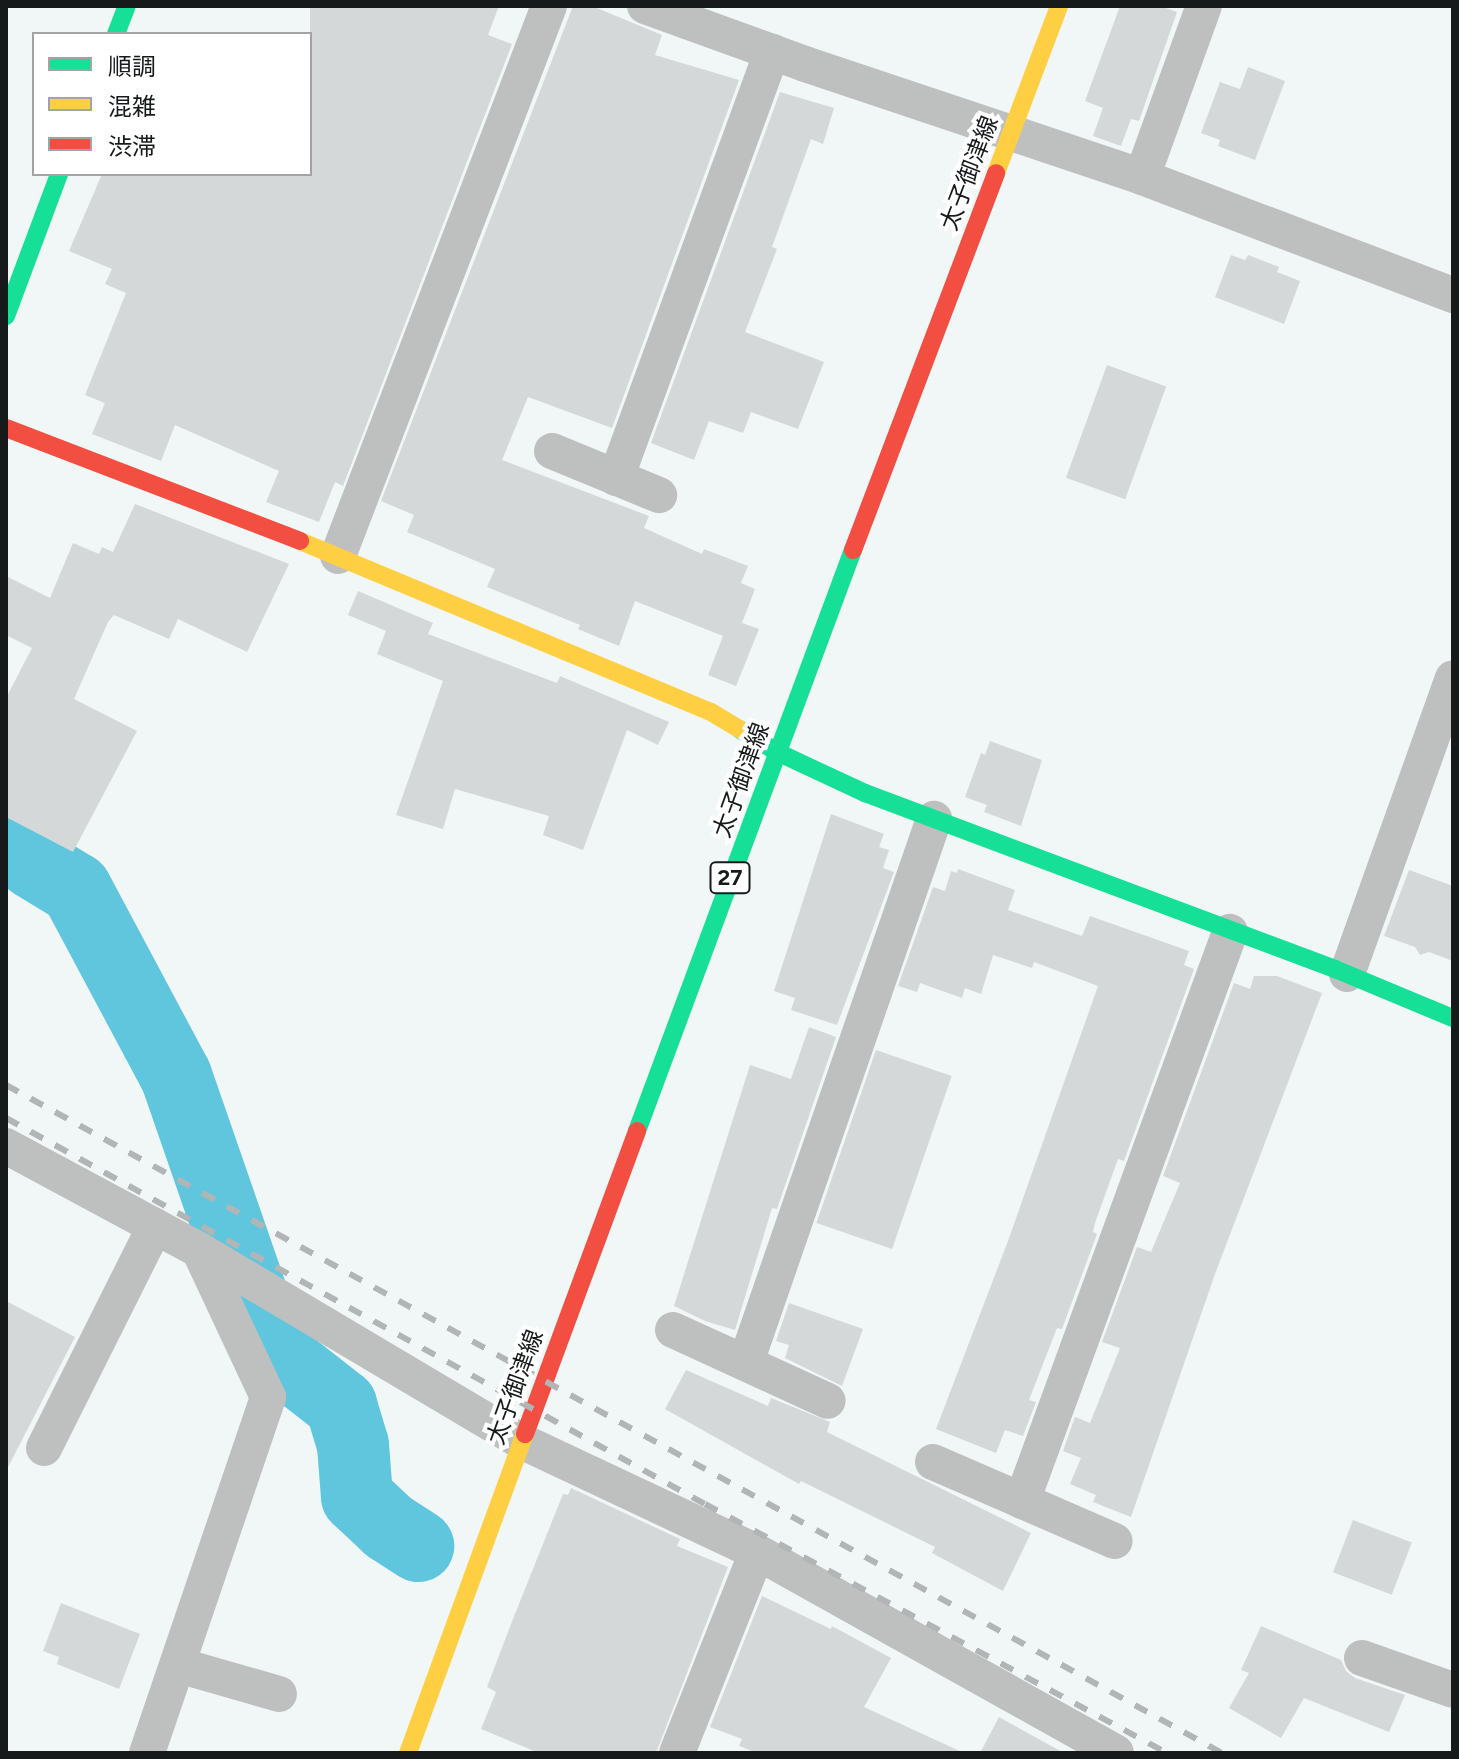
<!DOCTYPE html>
<meta charset="utf-8">
<style>
body{margin:0}
#map{position:relative;width:1459px;height:1759px;overflow:hidden;background:#f1f6f7;font-family:Figtree,"Noto Sans JP",sans-serif}
div>[style]{position:absolute}
[style*='--x']{left:calc(var(--x)*1px);top:calc(var(--y)*1px);width:calc(var(--w)*1px);rotate:calc(var(--a)*1deg)}
.river>*{height:72px;margin:-36px;padding:0 36px;transform-origin:36px;border-radius:36px;background:#5fc6dd}
.building>*{inset:0;background:#d4d8d9;transform-origin:0 0}
.street>*{height:36px;margin:-18px;padding:0 18px;transform-origin:18px;border-radius:18px;background:#bec0c0}
.fast>*{height:18px;margin:-9px;padding:0 9px;transform-origin:9px;border-radius:9px;background:#16e098}
.slow>*{height:18px;margin:-9px;padding:0 9px;transform-origin:9px;border-radius:9px;background:#ffcf43}
.jam>*{height:18px;margin:-9px;padding:0 9px;transform-origin:9px;border-radius:9px;background:#f24e42}
.rail>*{height:6px;margin-top:-3px;transform-origin:0;background:repeating-linear-gradient(90deg,#b1b5b5 0 14px,transparent 0 28px)}
span{translate:-50% -50%;white-space:nowrap;text-align:center;line-height:1.15;-webkit-text-stroke:8px #fff;paint-order:stroke}
.shield-label span{padding:2px 6px;background:#fff;border:2px solid;border-radius:6px;-webkit-text-stroke-width:0}
.shield-label{font-size:22px;color:#171a1b;font-weight:700}
.street-label{font-size:24px;color:#171a1b}
.frame{position:absolute;inset:0;border:8px solid #171a1b;pointer-events:none}
.legend{position:absolute;left:32px;top:32px;width:280px;height:144px;box-sizing:border-box;background:#fff;border:2px solid #a2a3a4;margin:0;padding:10px 14px;list-style:none;font-size:24px;color:#171a1b}
.legend li{display:flex;align-items:center;gap:16px;height:40px}
.legend b{width:40px;border:2px solid #a2a3a4}
</style>
<div id="map">
<div class="river">
<i style="--x:6;--y:840;--w:35;--a:40"></i>
<i style="--x:33;--y:863;--w:50;--a:31.2"></i>
<i style="--x:76;--y:889;--w:212;--a:61.9"></i>
<i style="--x:176;--y:1076;--w:251;--a:70.9"></i>
<i style="--x:258;--y:1313;--w:45;--a:66.3"></i>
<i style="--x:276;--y:1354;--w:83;--a:38.1"></i>
<i style="--x:341;--y:1405;--w:42;--a:73.3"></i>
<i style="--x:353;--y:1445;--w:52;--a:85.6"></i>
<i style="--x:357;--y:1497;--w:44;--a:43.2"></i>
<i style="--x:389;--y:1527;--w:35;--a:33"></i>
</div>
<div class="building">
<i style="clip-path:polygon(310px 6px,499px 6px,488px 35px,512px 44px,343px 486px,335px 482px,319px 522px,266px 502px,279px 471px,175px 425px,161px 461px,92px 434px,105px 403px,85px 395px,126px 293px,105px 284px,112px 269px,69px 251px,102px 174px,310px 174px)"></i>
<i style="clip-path:polygon(573px 6px,592px 6px,662px 35px,655px 55px,739px 80px,612px 428px,528px 397px,502px 460px,649px 516px,644px 528px,702px 554px,704px 549px,748px 566px,741px 583px,755px 589px,742px 623px,759px 629px,736px 686px,708px 675px,723px 636px,635px 601px,619px 646px,578px 629px,580px 625px,487px 587px,495px 569px,407px 532px,414px 515px,381px 501px)"></i>
<i style="clip-path:polygon(1120px 6px,1160px 6px,1177px 12px,1139px 121px,1131px 119px,1121px 146px,1093px 136px,1103px 108px,1085px 101px)"></i>
<i style="clip-path:polygon(1248px 67px,1285px 81px,1255px 160px,1218px 146px,1220px 140px,1201px 133px,1220px 82px,1240px 89px)"></i>
<i style="clip-path:polygon(780px 92px,834px 108px,823px 144px,811px 139px,772px 247px,777px 249px,745px 332px,824px 362px,798px 429px,751px 412px,743px 433px,709px 421px,694px 460px,651px 443px)"></i>
<i style="clip-path:polygon(1231px 255px,1245px 260px,1248px 255px,1279px 267px,1277px 272px,1300px 281px,1284px 324px,1215px 297px)"></i>
<i style="left:1107px;top:365px;width:63px;height:120px;rotate:20deg"></i>
<i style="clip-path:polygon(135px 504px,289px 564px,247px 652px,178px 619px,169px 639px,114px 615px,108px 622px,74px 699px,137px 731px,73px 852px,6px 817px,6px 698px,32px 648px,6px 635px,6px 576px,50px 598px,73px 543px,99px 554px,102px 547px,113px 552px)"></i>
<i style="clip-path:polygon(358px 591px,433px 623px,428px 634px,557px 683px,560px 676px,669px 722px,658px 745px,627px 730px,583px 850px,543px 835px,549px 816px,455px 789px,443px 829px,396px 815px,443px 681px,377px 654px,386px 631px,348px 615px)"></i>
<i style="clip-path:polygon(990px 741px,1042px 760px,1021px 826px,984px 812px,987px 805px,965px 797px,981px 753px,985px 755px)"></i>
<i style="clip-path:polygon(831px 814px,884px 834px,879px 847px,889px 850px,883px 868px,894px 872px,837px 1025px,791px 1010px,795px 998px,774px 991px)"></i>
<i style="clip-path:polygon(958px 869px,1015px 890px,1008px 910px,1082px 936px,1090px 916px,1189px 951px,1184px 965px,1194px 969px,1124px 1161px,1118px 1159px,1095px 1223px,1093px 1232px,1097px 1234px,1062px 1329px,1057px 1328px,1029px 1400px,1036px 1402px,1023px 1436px,1005px 1430px,996px 1453px,936px 1429px,1008px 1241px,1098px 986px,1034px 962px,1032px 968px,993px 955px,981px 994px,965px 988px,962px 998px,920px 983px,917px 992px,898px 986px,933px 887px,945px 891px,951px 871px,957px 873px)"></i>
<i style="clip-path:polygon(1409px 870px,1453px 886px,1453px 961px,1429px 952px,1420px 955px,1415px 947px,1384px 936px)"></i>
<i style="clip-path:polygon(1254px 976px,1277px 976px,1322px 993px,1215px 1274px,1131px 1517px,1093px 1502px,1096px 1495px,1070px 1484px,1081px 1458px,1063px 1451px,1075px 1417px,1090px 1423px,1120px 1348px,1102px 1342px,1137px 1247px,1151px 1252px,1180px 1183px,1163px 1176px,1234px 983px,1250px 989px)"></i>
<i style="clip-path:polygon(809px 1027px,836px 1037px,777px 1209px,772px 1208px,735px 1330px,705px 1321px,674px 1306px,750px 1065px,791px 1079px)"></i>
<i style="left:876px;top:1050px;width:80px;height:183px;rotate:19deg"></i>
<i style="clip-path:polygon(6px 1301px,75px 1337px,6px 1471px)"></i>
<i style="clip-path:polygon(789px 1303px,863px 1329px,842px 1386px,785px 1358px,789px 1345px,776px 1341px)"></i>
<i style="clip-path:polygon(686px 1370px,768px 1406px,771px 1398px,830px 1422px,827px 1432px,1031px 1533px,1003px 1591px,932px 1553px,935px 1547px,801px 1481px,799px 1484px,665px 1409px)"></i>
<i style="clip-path:polygon(571px 1488px,680px 1539px,677px 1546px,728px 1567px,656px 1753px,539px 1753px,481px 1729px,496px 1692px,487px 1687px,511px 1624px,563px 1494px,568px 1495px)"></i>
<i style="left:1353px;top:1520px;width:63px;height:56px;rotate:21deg"></i>
<i style="clip-path:polygon(762px 1596px,831px 1629px,832px 1626px,891px 1658px,864px 1707px,964px 1753px,757px 1753px,739px 1746px,742px 1739px,710px 1727px)"></i>
<i style="clip-path:polygon(61px 1603px,140px 1634px,119px 1689px,57px 1664px,59px 1657px,43px 1651px)"></i>
<i style="clip-path:polygon(1261px 1626px,1341px 1660px,1346px 1671px,1355px 1678px,1405px 1695px,1389px 1732px,1304px 1698px,1281px 1738px,1229px 1708px,1249px 1673px,1241px 1670px)"></i>
<i style="clip-path:polygon(999px 1717px,1064px 1753px,980px 1753px)"></i>
</div>
<div class="street">
<i style="--x:645;--y:6;--w:170;--a:19.9"></i>
<i style="--x:805;--y:64;--w:355;--a:18.5"></i>
<i style="--x:1142;--y:177;--w:333;--a:20.8"></i>
<i style="--x:1142;--y:177;--w:182;--a:-70.1"></i>
<i style="--x:552;--y:451;--w:116;--a:22.4"></i>
<i style="--x:616;--y:478;--w:454;--a:-69.9"></i>
<i style="--x:338;--y:556;--w:589;--a:-69.01"></i>
<i style="--x:1347;--y:974;--w:314;--a:-70.3"></i>
<i style="--x:6;--y:1146;--w:219;--a:28.3"></i>
<i style="--x:199;--y:1250;--w:374;--a:30.7"></i>
<i style="--x:521;--y:1441;--w:261;--a:25.2"></i>
<i style="--x:757;--y:1552;--w:411;--a:29.2"></i>
<i style="--x:673;--y:1330;--w:170;--a:24.6"></i>
<i style="--x:746;--y:1362;--w:575;--a:-70.9"></i>
<i style="--x:44;--y:1448;--w:248;--a:-63.4"></i>
<i style="--x:933;--y:1462;--w:198;--a:23.5"></i>
<i style="--x:1022;--y:1501;--w:606;--a:-69.92"></i>
<i style="--x:1362;--y:1658;--w:96;--a:19.4"></i>
<i style="--x:178;--y:1665;--w:105;--a:16"></i>
<i style="--x:147;--y:1753;--w:376;--a:-71.2"></i>
<i style="--x:268;--y:1397;--w:162;--a:-115.1"></i>
<i style="--x:677;--y:1753;--w:216;--a:-68.3"></i>
</div>
<div class="fast">
<i style="--x:116;--y:34;--w:30;--a:-69"></i>
<i style="--x:6;--y:316;--w:152;--a:-69.5"></i>
<i style="--x:739;--y:729;--w:44;--a:31.2"></i>
<i style="--x:777;--y:752;--w:97;--a:25"></i>
<i style="--x:865;--y:793;--w:502;--a:20.53"></i>
<i style="--x:1335;--y:969;--w:128;--a:22.6"></i>
<i style="--x:637;--y:1131;--w:620;--a:-69.61"></i>
</div>
<div class="slow">
<i style="--x:996;--y:173;--w:178;--a:-69.3"></i>
<i style="--x:300;--y:541;--w:445;--a:22.6"></i>
<i style="--x:711;--y:712;--w:33;--a:31"></i>
<i style="--x:408;--y:1753;--w:340;--a:-69.9"></i>
</div>
<div class="jam">
<i style="--x:6;--y:428;--w:315;--a:21"></i>
<i style="--x:853;--y:550;--w:403;--a:-69.2"></i>
<i style="--x:525;--y:1434;--w:323;--a:-69.7"></i>
</div>
<div class="rail">
<i style="--x:6;--y:1085;--w:1387;--a:28.78"></i>
<i style="--x:6;--y:1118;--w:798;--a:28.91"></i>
<i style="--x:705;--y:1504;--w:525;--a:28.32"></i>
</div>
<div class="shield-label">
<span style="left:730px;top:878px">27</span>
</div>
<div class="street-label">
<span style="left:969px;top:173px;rotate:-69deg">太子御津線</span>
<span style="left:741px;top:780px;rotate:-70deg">太子御津線</span>
<span style="left:515px;top:1387px;rotate:-70deg">太子御津線</span>
</div>
<div class="frame"></div>
<ul class="legend">
<li><b style="height:10px;background:#16e098"></b>順調</li>
<li><b style="height:10px;background:#ffcf43"></b>混雑</li>
<li><b style="height:10px;background:#f24e42"></b>渋滞</li>
</ul>
</div>
